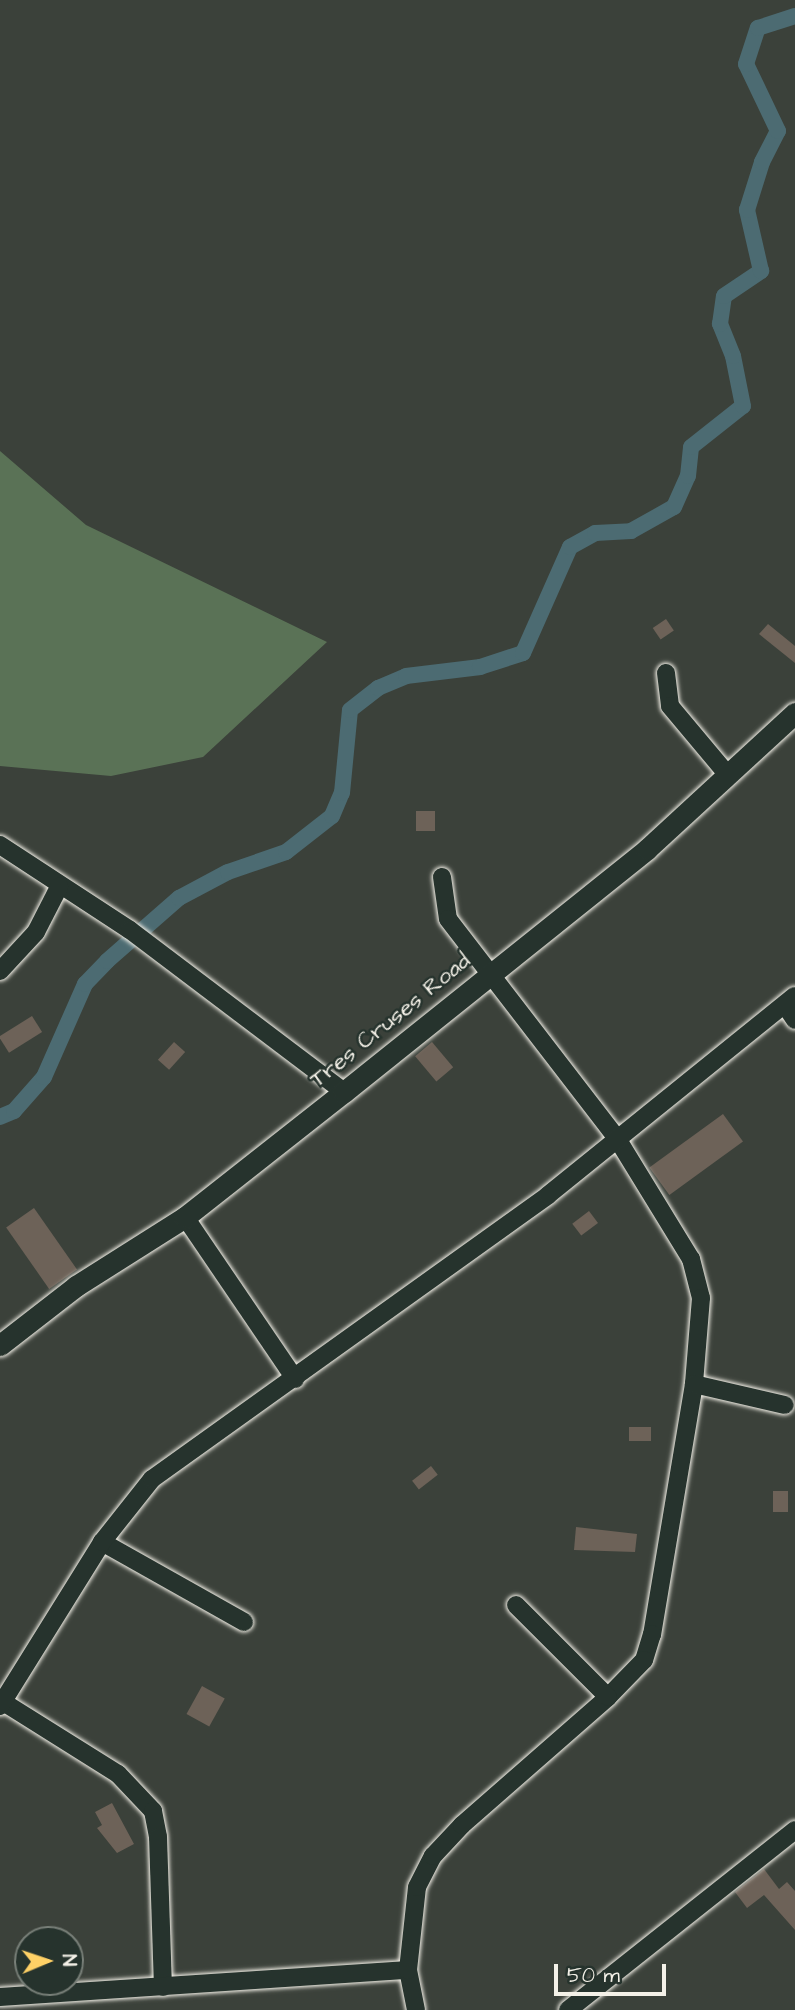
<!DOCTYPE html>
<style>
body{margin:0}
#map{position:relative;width:795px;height:2010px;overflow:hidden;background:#3b413a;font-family:"Architects Daughter",sans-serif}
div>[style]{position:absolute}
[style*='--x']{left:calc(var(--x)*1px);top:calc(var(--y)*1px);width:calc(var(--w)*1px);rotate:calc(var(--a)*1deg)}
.green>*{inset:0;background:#5a7256}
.canal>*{height:16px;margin:-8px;padding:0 8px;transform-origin:8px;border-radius:8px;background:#4c6b72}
.building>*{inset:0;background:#6d6258;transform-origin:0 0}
.roads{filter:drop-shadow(0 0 2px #f4f1e8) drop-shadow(0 0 2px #f4f1e8)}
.minor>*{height:18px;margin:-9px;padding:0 9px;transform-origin:9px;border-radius:9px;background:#26332d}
.major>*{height:21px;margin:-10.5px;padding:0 10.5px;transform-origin:10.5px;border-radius:10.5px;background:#26332d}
span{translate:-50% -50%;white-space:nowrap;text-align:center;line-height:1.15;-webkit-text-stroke:5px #26332d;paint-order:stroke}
.street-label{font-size:23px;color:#f4f1e8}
.north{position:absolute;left:14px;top:1926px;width:70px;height:70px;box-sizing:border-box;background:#26332d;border:2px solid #787f78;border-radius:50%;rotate:88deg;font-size:19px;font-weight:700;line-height:28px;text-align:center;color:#f4f1e8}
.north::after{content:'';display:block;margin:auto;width:24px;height:32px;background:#ffd166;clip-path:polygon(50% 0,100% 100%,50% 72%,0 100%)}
.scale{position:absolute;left:554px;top:1964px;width:112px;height:32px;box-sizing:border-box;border:4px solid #f4f1e8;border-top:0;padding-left:9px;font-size:21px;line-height:24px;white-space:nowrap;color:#f4f1e8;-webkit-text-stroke:5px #26332d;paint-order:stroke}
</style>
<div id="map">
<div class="green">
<i style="clip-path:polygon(0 451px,86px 525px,327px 642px,203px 757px,111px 776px,0 766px)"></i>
</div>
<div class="canal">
<i style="--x:0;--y:1117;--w:15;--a:-23"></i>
<i style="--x:14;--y:1111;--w:45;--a:-48.6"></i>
<i style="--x:44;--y:1077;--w:102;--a:-66.2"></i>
<i style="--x:85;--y:984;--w:32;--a:-46"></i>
<i style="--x:107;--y:961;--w:96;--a:-41.2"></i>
<i style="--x:179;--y:898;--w:55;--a:-28"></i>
<i style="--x:228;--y:872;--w:61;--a:-19"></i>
<i style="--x:286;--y:852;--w:58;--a:-38"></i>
<i style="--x:332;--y:816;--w:25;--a:-67"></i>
<i style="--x:342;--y:793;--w:83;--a:-84.5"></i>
<i style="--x:350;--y:710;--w:36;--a:-38"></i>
<i style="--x:378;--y:688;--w:30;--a:-23"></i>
<i style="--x:406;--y:676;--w:75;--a:-6.9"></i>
<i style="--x:480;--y:667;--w:45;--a:-18"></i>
<i style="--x:523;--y:653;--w:116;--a:-66.1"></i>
<i style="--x:570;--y:547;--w:29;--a:-29"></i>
<i style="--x:595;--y:533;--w:36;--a:-3"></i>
<i style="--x:631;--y:531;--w:49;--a:-29.2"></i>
<i style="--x:674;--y:507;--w:34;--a:-66"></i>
<i style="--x:688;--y:476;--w:29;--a:-84"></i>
<i style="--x:691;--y:447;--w:66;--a:-38.3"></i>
<i style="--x:743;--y:406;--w:51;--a:-101.3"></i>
<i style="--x:733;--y:356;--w:35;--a:-112"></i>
<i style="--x:720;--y:324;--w:28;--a:-82"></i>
<i style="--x:724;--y:296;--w:45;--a:-34"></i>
<i style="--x:761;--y:271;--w:63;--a:-102.9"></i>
<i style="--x:747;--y:210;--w:50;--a:-72.6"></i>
<i style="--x:762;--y:162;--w:35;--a:-63"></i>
<i style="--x:778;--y:131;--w:74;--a:-115.5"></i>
<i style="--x:746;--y:64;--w:38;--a:-72"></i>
<i style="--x:758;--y:28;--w:39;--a:-18"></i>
</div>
<div class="building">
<i style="left:666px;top:619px;width:14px;height:16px;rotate:56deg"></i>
<i style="clip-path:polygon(768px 624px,795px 646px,795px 663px,759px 634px)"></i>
<i style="left:435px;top:811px;width:20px;height:19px;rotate:90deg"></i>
<i style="left:32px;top:1016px;width:19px;height:39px;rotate:58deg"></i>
<i style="left:174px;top:1042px;width:15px;height:24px;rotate:42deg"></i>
<i style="left:432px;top:1042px;width:33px;height:22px;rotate:50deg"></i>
<i style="left:723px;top:1114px;width:34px;height:91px;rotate:54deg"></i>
<i style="left:34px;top:1208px;width:75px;height:34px;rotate:55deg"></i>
<i style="left:589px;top:1211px;width:15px;height:21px;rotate:53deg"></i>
<i style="left:629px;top:1427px;width:22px;height:14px"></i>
<i style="left:431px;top:1466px;width:11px;height:24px;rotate:52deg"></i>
<i style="left:773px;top:1491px;width:15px;height:21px"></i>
<i style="clip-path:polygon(576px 1527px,637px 1534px,635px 1552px,574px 1550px)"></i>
<i style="left:202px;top:1686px;width:26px;height:32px;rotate:29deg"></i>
<i style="clip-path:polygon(112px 1803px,134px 1844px,117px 1853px,97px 1828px,102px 1825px,95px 1812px)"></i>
<i style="clip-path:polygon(764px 1869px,779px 1889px,787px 1882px,795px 1891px,795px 1930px,764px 1895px,747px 1908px,735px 1892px)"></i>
</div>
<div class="roads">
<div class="minor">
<i style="--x:666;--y:673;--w:33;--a:83"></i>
<i style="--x:670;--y:706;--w:90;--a:50"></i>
<i style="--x:0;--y:845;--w:155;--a:33.2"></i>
<i style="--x:130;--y:930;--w:268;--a:37.1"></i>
<i style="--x:442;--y:877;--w:42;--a:81.9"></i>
<i style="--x:448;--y:919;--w:279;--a:52.4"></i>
<i style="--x:618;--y:1140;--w:140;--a:58.5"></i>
<i style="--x:691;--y:1259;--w:40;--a:75.6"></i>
<i style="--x:701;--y:1298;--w:86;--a:94.7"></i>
<i style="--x:694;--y:1384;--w:254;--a:99.5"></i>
<i style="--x:652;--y:1634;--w:27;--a:107"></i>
<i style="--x:644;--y:1660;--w:52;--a:134.2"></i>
<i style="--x:0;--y:971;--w:53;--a:-47.3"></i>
<i style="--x:36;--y:932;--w:51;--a:-62.9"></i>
<i style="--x:785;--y:1005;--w:18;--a:56"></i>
<i style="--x:185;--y:1217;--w:196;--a:55.8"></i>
<i style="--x:694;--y:1384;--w:93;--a:13"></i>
<i style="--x:102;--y:1542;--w:163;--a:29.4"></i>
<i style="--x:0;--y:1700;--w:139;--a:32.1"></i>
<i style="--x:118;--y:1774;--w:51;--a:46.6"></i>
<i style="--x:153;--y:1811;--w:26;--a:79"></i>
<i style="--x:158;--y:1837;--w:150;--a:88.1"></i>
<i style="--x:0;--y:1706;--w:193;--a:-58.1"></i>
<i style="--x:102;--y:1542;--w:80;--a:-51.6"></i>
<i style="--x:152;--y:1479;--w:487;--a:-35.6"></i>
<i style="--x:548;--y:1195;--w:317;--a:-38.9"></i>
<i style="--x:0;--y:1997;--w:409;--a:-3.8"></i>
<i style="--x:416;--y:2010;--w:41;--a:-101.3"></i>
<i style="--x:408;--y:1970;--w:83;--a:-83.8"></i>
<i style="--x:417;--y:1887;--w:35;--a:-63"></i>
<i style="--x:433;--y:1856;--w:42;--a:-46.9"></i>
<i style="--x:462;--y:1825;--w:194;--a:-41.2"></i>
<i style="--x:608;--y:1697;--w:130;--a:-135"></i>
<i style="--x:568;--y:2010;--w:290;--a:-38.4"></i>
</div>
<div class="major">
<i style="--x:0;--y:1345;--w:96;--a:-37.8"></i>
<i style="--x:76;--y:1286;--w:129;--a:-32.3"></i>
<i style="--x:185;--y:1217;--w:202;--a:-38.2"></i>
<i style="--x:344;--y:1092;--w:388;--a:-38.7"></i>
<i style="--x:647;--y:849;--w:201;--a:-42.6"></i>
</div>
</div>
<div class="street-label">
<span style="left:390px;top:1020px;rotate:-39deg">Tres Cruses Road</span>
</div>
<div class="north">N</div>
<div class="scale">50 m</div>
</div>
